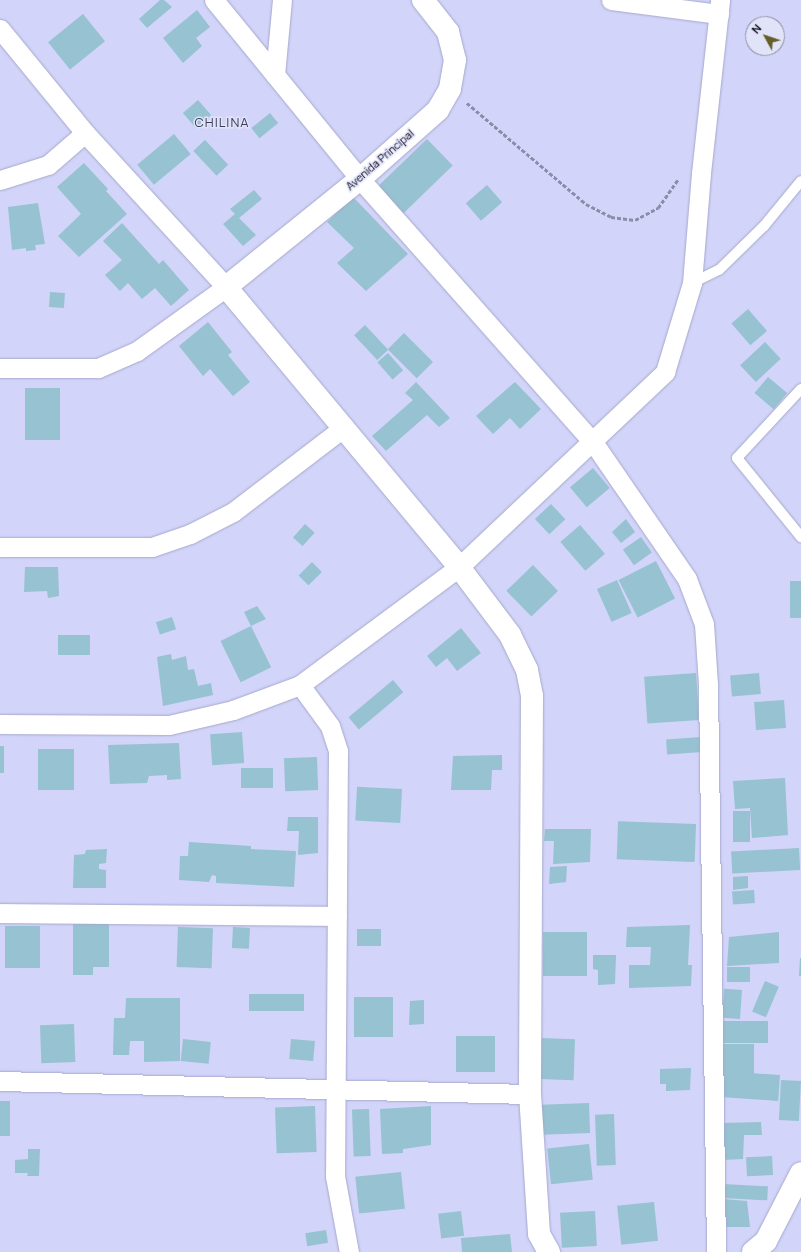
<!DOCTYPE html>
<style>
body{margin:0}
#map{position:relative;width:801px;height:1252px;overflow:hidden;background:#d2d4f9;font-family:Manrope,sans-serif}
div>[style]{position:absolute}
[style*='--x']{left:calc(var(--x)*1px);top:calc(var(--y)*1px);width:calc(var(--w)*1px);rotate:calc(var(--a)*1deg)}
.building>*{inset:0;background:#96c2d1;transform-origin:0 0}
.path>*{height:2.5px;margin-top:-1.25px;transform-origin:0;background:repeating-linear-gradient(90deg,#8b8ca8 0 4px,transparent 0 6px)}
.roads{filter:drop-shadow(0 0 1px #a6a8cc) drop-shadow(0 0 1px #a6a8cc)}
.service>*{height:10px;margin:-5px;padding:0 5px;transform-origin:5px;border-radius:5px;background:#fff}
.minor>*{height:19px;margin:-9.5px;padding:0 9.5px;transform-origin:9.5px;border-radius:9.5px;background:#fff}
.tertiary>*{height:22px;margin:-11px;padding:0 11px;transform-origin:11px;border-radius:11px;background:#fff}
span{translate:-50% -50%;white-space:nowrap;text-align:center;line-height:1.15;-webkit-text-stroke:3px #e1e3f9;paint-order:stroke}
.street-label{font-size:11px;color:#0b0b17}
.quarter-label{font-size:13px;color:#3b3c5a;letter-spacing:1px}
.north{position:absolute;left:745px;top:16px;width:40px;height:40px;box-sizing:border-box;background:#e1e3f9;border:1px solid #8b8d9f;border-radius:50%;rotate:310deg;font-size:11px;font-weight:700;line-height:16px;text-align:center;color:#0b0b17}
.north::after{content:'';display:block;margin:auto;width:14px;height:18px;background:#645e2a;clip-path:polygon(50% 0,100% 100%,50% 72%,0 100%)}
</style>
<div id="map">
<div class="building">
<i style="clip-path:polygon(160px 0,164px 0,172px 7px,147px 28px,139px 19px)"></i>
<i style="clip-path:polygon(197px 10px,210px 27px,196px 38px,202px 46px,183px 63px,163px 38px)"></i>
<i style="left:83px;top:14px;width:35px;height:45px;rotate:51deg"></i>
<i style="left:198px;top:100px;width:20px;height:20px;rotate:49deg"></i>
<i style="left:270px;top:113px;width:13px;height:24px;rotate:51deg"></i>
<i style="left:174px;top:134px;width:26px;height:48px;rotate:50deg"></i>
<i style="left:427px;top:139px;width:37px;height:71px;rotate:46deg"></i>
<i style="left:205px;top:140px;width:34px;height:16px;rotate:47deg"></i>
<i style="clip-path:polygon(84px 163px,108px 189px,106px 191px,127px 214px,79px 257px,58px 236px,81px 214px,57px 187px)"></i>
<i style="left:487px;top:185px;width:23px;height:28px;rotate:49deg"></i>
<i style="clip-path:polygon(254px 190px,262px 199px,239px 218px,256px 235px,243px 246px,223px 224px,235px 214px,230px 209px)"></i>
<i style="clip-path:polygon(353px 197px,408px 254px,366px 291px,337px 263px,354px 248px,327px 222px)"></i>
<i style="clip-path:polygon(38px 203px,45px 244px,35px 245px,36px 250px,26px 251px,26px 248px,12px 250px,8px 207px)"></i>
<i style="clip-path:polygon(122px 223px,159px 264px,163px 260px,189px 290px,171px 306px,155px 288px,142px 299px,128px 283px,120px 291px,105px 275px,122px 260px,103px 241px)"></i>
<i style="left:50px;top:292px;width:15px;height:15px;rotate:4deg"></i>
<i style="left:748px;top:309px;width:29px;height:22px;rotate:49deg"></i>
<i style="clip-path:polygon(208px 322px,232px 352px,228px 355px,250px 382px,233px 396px,210px 369px,203px 376px,179px 346px)"></i>
<i style="left:365px;top:325px;width:34px;height:15px;rotate:47deg"></i>
<i style="left:404px;top:333px;width:41px;height:23px;rotate:45deg"></i>
<i style="left:765px;top:342px;width:23px;height:34px;rotate:47deg"></i>
<i style="left:388px;top:353px;width:23px;height:14px;rotate:49deg"></i>
<i style="left:768px;top:377px;width:25px;height:21px;rotate:40deg"></i>
<i style="clip-path:polygon(416px 382px,450px 418px,439px 427px,427px 415px,386px 451px,372px 436px,413px 400px,405px 393px)"></i>
<i style="clip-path:polygon(515px 382px,541px 409px,520px 429px,510px 418px,493px 434px,476px 416px)"></i>
<i style="left:25px;top:388px;width:35px;height:52px"></i>
<i style="left:593px;top:468px;width:26px;height:30px;rotate:50deg"></i>
<i style="left:551px;top:504px;width:21px;height:22px;rotate:47deg"></i>
<i style="clip-path:polygon(626px 519px,635px 532px,621px 543px,612px 532px)"></i>
<i style="left:305px;top:524px;width:13px;height:18px;rotate:42deg"></i>
<i style="left:580px;top:525px;width:38px;height:26px;rotate:49deg"></i>
<i style="left:641px;top:537px;width:19px;height:22px;rotate:55deg"></i>
<i style="left:656px;top:561px;width:42px;height:42px;rotate:63deg"></i>
<i style="left:312px;top:562px;width:14px;height:19px;rotate:45deg"></i>
<i style="left:533px;top:565px;width:36px;height:37px;rotate:46deg"></i>
<i style="clip-path:polygon(25px 567px,58px 567px,59px 596px,48px 598px,47px 591px,24px 592px)"></i>
<i style="left:617px;top:580px;width:36px;height:22px;rotate:66deg"></i>
<i style="left:790px;top:581px;width:11px;height:37px"></i>
<i style="clip-path:polygon(257px 606px,266px 619px,251px 626px,244px 612px)"></i>
<i style="left:172px;top:617px;width:13px;height:17px;rotate:72deg"></i>
<i style="left:251px;top:626px;width:46px;height:34px;rotate:64deg"></i>
<i style="clip-path:polygon(461px 628px,481px 653px,457px 671px,447px 658px,436px 667px,427px 656px)"></i>
<i style="left:58px;top:635px;width:32px;height:20px"></i>
<i style="clip-path:polygon(171px 654px,172px 660px,186px 656px,188px 670px,194px 669px,198px 686px,211px 683px,213px 695px,163px 706px,157px 657px)"></i>
<i style="left:696px;top:673px;width:47px;height:52px;rotate:86deg"></i>
<i style="left:759px;top:673px;width:21px;height:29px;rotate:85deg"></i>
<i style="left:393px;top:680px;width:16px;height:58px;rotate:50deg"></i>
<i style="left:784px;top:700px;width:28px;height:30px;rotate:86deg"></i>
<i style="left:242px;top:732px;width:31px;height:32px;rotate:86deg"></i>
<i style="left:701px;top:737px;width:15px;height:35px;rotate:86deg"></i>
<i style="clip-path:polygon(179px 743px,181px 779px,167px 780px,167px 775px,149px 776px,147px 783px,110px 784px,108px 745px)"></i>
<i style="left:4px;top:746px;width:27px;height:4px;rotate:90deg"></i>
<i style="left:38px;top:749px;width:36px;height:41px"></i>
<i style="clip-path:polygon(502px 755px,502px 770px,492px 770px,491px 790px,451px 790px,453px 756px)"></i>
<i style="left:317px;top:757px;width:33px;height:33px;rotate:88deg"></i>
<i style="left:241px;top:768px;width:32px;height:20px"></i>
<i style="clip-path:polygon(785px 778px,788px 835px,752px 838px,750px 808px,735px 809px,733px 781px)"></i>
<i style="left:402px;top:789px;width:34px;height:45px;rotate:93deg"></i>
<i style="left:733px;top:811px;width:17px;height:31px"></i>
<i style="clip-path:polygon(288px 817px,318px 817px,318px 853px,298px 855px,299px 831px,287px 831px)"></i>
<i style="left:696px;top:824px;width:38px;height:78px;rotate:92deg"></i>
<i style="clip-path:polygon(545px 829px,591px 829px,590px 862px,553px 864px,554px 841px,544px 841px)"></i>
<i style="clip-path:polygon(189px 842px,251px 846px,251px 849px,296px 851px,294px 887px,216px 883px,216px 876px,212px 875px,209px 882px,179px 880px,180px 856px,188px 856px)"></i>
<i style="left:799px;top:848px;width:22px;height:68px;rotate:87deg"></i>
<i style="clip-path:polygon(107px 849px,106px 863px,99px 864px,99px 869px,106px 870px,106px 888px,73px 888px,74px 855px,85px 854px,86px 850px)"></i>
<i style="clip-path:polygon(567px 866px,566px 882px,549px 884px,550px 867px)"></i>
<i style="clip-path:polygon(748px 876px,748px 888px,733px 890px,733px 877px)"></i>
<i style="left:754px;top:890px;width:13px;height:22px;rotate:86deg"></i>
<i style="clip-path:polygon(109px 923px,109px 967px,93px 967px,93px 975px,73px 975px,73px 924px)"></i>
<i style="clip-path:polygon(690px 925px,688px 965px,692px 965px,691px 986px,629px 988px,629px 965px,650px 965px,651px 947px,626px 947px,627px 927px)"></i>
<i style="left:5px;top:926px;width:35px;height:42px"></i>
<i style="left:178px;top:927px;width:35px;height:40px;rotate:2deg"></i>
<i style="left:233px;top:927px;width:17px;height:21px;rotate:3deg"></i>
<i style="left:381px;top:929px;width:17px;height:24px;rotate:90deg"></i>
<i style="left:587px;top:932px;width:44px;height:44px;rotate:90deg"></i>
<i style="clip-path:polygon(779px 932px,779px 963px,727px 966px,729px 937px)"></i>
<i style="clip-path:polygon(593px 955px,616px 955px,615px 984px,598px 985px,598px 970px,593px 969px)"></i>
<i style="clip-path:polygon(800px 958px,801px 958px,801px 976px,799px 976px)"></i>
<i style="left:727px;top:967px;width:23px;height:15px"></i>
<i style="left:765px;top:981px;width:15px;height:33px;rotate:23deg"></i>
<i style="left:742px;top:990px;width:29px;height:18px;rotate:94deg"></i>
<i style="left:249px;top:994px;width:55px;height:17px"></i>
<i style="left:393px;top:997px;width:40px;height:39px;rotate:90deg"></i>
<i style="clip-path:polygon(126px 998px,180px 998px,180px 1061px,144px 1062px,144px 1041px,130px 1041px,129px 1055px,113px 1055px,114px 1018px,125px 1018px)"></i>
<i style="clip-path:polygon(424px 1000px,424px 1024px,409px 1025px,410px 1001px)"></i>
<i style="left:768px;top:1021px;width:22px;height:46px;rotate:90deg"></i>
<i style="left:74px;top:1024px;width:38px;height:34px;rotate:88deg"></i>
<i style="left:456px;top:1036px;width:39px;height:36px"></i>
<i style="left:541px;top:1038px;width:34px;height:41px;rotate:2deg"></i>
<i style="left:183px;top:1039px;width:28px;height:22px;rotate:6deg"></i>
<i style="left:291px;top:1039px;width:24px;height:20px;rotate:5deg"></i>
<i style="left:722px;top:1044px;width:32px;height:31px"></i>
<i style="clip-path:polygon(691px 1068px,690px 1090px,666px 1091px,666px 1084px,660px 1084px,660px 1069px)"></i>
<i style="left:780px;top:1075px;width:26px;height:58px;rotate:94deg"></i>
<i style="left:781px;top:1080px;width:20px;height:40px;rotate:3deg"></i>
<i style="left:0;top:1101px;width:10px;height:35px"></i>
<i style="left:589px;top:1103px;width:30px;height:48px;rotate:88deg"></i>
<i style="left:315px;top:1106px;width:46px;height:40px;rotate:88deg"></i>
<i style="clip-path:polygon(431px 1106px,431px 1145px,403px 1149px,403px 1153px,382px 1154px,380px 1109px)"></i>
<i style="left:369px;top:1109px;width:47px;height:17px;rotate:88deg"></i>
<i style="left:614px;top:1114px;width:51px;height:19px;rotate:88deg"></i>
<i style="clip-path:polygon(761px 1122px,762px 1135px,744px 1135px,743px 1159px,722px 1160px,723px 1123px)"></i>
<i style="left:589px;top:1144px;width:36px;height:42px;rotate:84deg"></i>
<i style="clip-path:polygon(28px 1149px,40px 1149px,39px 1176px,27px 1176px,28px 1173px,15px 1173px,15px 1160px,28px 1159px)"></i>
<i style="left:772px;top:1156px;width:19px;height:26px;rotate:87deg"></i>
<i style="left:401px;top:1172px;width:37px;height:46px;rotate:84deg"></i>
<i style="left:723px;top:1184px;width:45px;height:14px;rotate:3deg"></i>
<i style="clip-path:polygon(723px 1199px,747px 1201px,750px 1227px,725px 1227px)"></i>
<i style="left:654px;top:1202px;width:39px;height:37px;rotate:84deg"></i>
<i style="left:461px;top:1211px;width:25px;height:23px;rotate:83deg"></i>
<i style="left:595px;top:1211px;width:35px;height:35px;rotate:87deg"></i>
<i style="left:326px;top:1230px;width:13px;height:21px;rotate:81deg"></i>
<i style="clip-path:polygon(510px 1234px,512px 1252px,462px 1252px,461px 1238px)"></i>
</div>
<div class="path">
<i style="--x:467;--y:103;--w:156;--a:40.3"></i>
<i style="--x:586;--y:204;--w:28;--a:27"></i>
<i style="--x:611;--y:217;--w:24;--a:7"></i>
<i style="--x:635;--y:220;--w:26;--a:-28"></i>
<i style="--x:658;--y:208;--w:35;--a:-55"></i>
</div>
<div class="roads">
<div class="service">
<i style="--x:692;--y:283;--w:30;--a:-26"></i>
<i style="--x:719;--y:270;--w:63;--a:-44.4"></i>
<i style="--x:764;--y:226;--w:58;--a:-50.6"></i>
<i style="--x:801;--y:389;--w:94;--a:132.8"></i>
<i style="--x:737;--y:458;--w:102;--a:51"></i>
</div>
<div class="minor">
<i style="--x:214;--y:0;--w:231;--a:50.8"></i>
<i style="--x:360;--y:179;--w:351;--a:48.5"></i>
<i style="--x:593;--y:442;--w:166;--a:55.5"></i>
<i style="--x:687;--y:579;--w:48;--a:69.3"></i>
<i style="--x:704;--y:624;--w:61;--a:86.2"></i>
<i style="--x:708;--y:685;--w:567;--a:89.19"></i>
<i style="--x:611;--y:0;--w:109;--a:7.4"></i>
<i style="--x:0;--y:29;--w:134;--a:50.7"></i>
<i style="--x:85;--y:133;--w:209;--a:47.5"></i>
<i style="--x:226;--y:287;--w:110;--a:144.3"></i>
<i style="--x:137;--y:351;--w:43;--a:156.4"></i>
<i style="--x:98;--y:368;--w:98;--a:180"></i>
<i style="--x:275;--y:75;--w:75;--a:-84.7"></i>
<i style="--x:0;--y:180;--w:50;--a:-17.4"></i>
<i style="--x:48;--y:165;--w:49;--a:-40.9"></i>
<i style="--x:0;--y:547;--w:152;--a:0"></i>
<i style="--x:152;--y:547;--w:40;--a:-18.9"></i>
<i style="--x:190;--y:534;--w:48;--a:-27.1"></i>
<i style="--x:233;--y:512;--w:140;--a:-37.4"></i>
<i style="--x:300;--y:685;--w:51;--a:53.8"></i>
<i style="--x:330;--y:726;--w:26;--a:72"></i>
<i style="--x:338;--y:751;--w:425;--a:90.4"></i>
<i style="--x:335;--y:1176;--w:77;--a:79.6"></i>
<i style="--x:0;--y:724;--w:169;--a:0.3"></i>
<i style="--x:169;--y:725;--w:66;--a:-13.2"></i>
<i style="--x:233;--y:710;--w:72;--a:-20.5"></i>
<i style="--x:300;--y:685;--w:198;--a:-36.6"></i>
<i style="--x:459;--y:567;--w:284;--a:-43.4"></i>
<i style="--x:665;--y:372;--w:93;--a:-73.1"></i>
<i style="--x:692;--y:283;--w:110;--a:-85.3"></i>
<i style="--x:701;--y:173;--w:174;--a:-83.7"></i>
<i style="--x:0;--y:913;--w:337;--a:0.5"></i>
<i style="--x:0;--y:1081;--w:530;--a:1.41"></i>
</div>
<div class="tertiary">
<i style="--x:423;--y:0;--w:41;--a:52"></i>
<i style="--x:448;--y:32;--w:29;--a:76"></i>
<i style="--x:455;--y:60;--w:29;--a:100"></i>
<i style="--x:450;--y:89;--w:24;--a:120"></i>
<i style="--x:438;--y:110;--w:104;--a:138.5"></i>
<i style="--x:360;--y:179;--w:172;--a:141.1"></i>
<i style="--x:226;--y:287;--w:364;--a:50.2"></i>
<i style="--x:459;--y:567;--w:85;--a:53.1"></i>
<i style="--x:510;--y:635;--w:39;--a:64"></i>
<i style="--x:527;--y:670;--w:26;--a:79"></i>
<i style="--x:532;--y:696;--w:398;--a:90.3"></i>
<i style="--x:530;--y:1094;--w:140;--a:86.3"></i>
<i style="--x:539;--y:1234;--w:21;--a:61"></i>
<i style="--x:753;--y:1252;--w:17;--a:-40"></i>
<i style="--x:766;--y:1241;--w:76;--a:-62.8"></i>
</div>
</div>
<div class="street-label">
<span style="left:380px;top:160px;rotate:-41deg">Avenida Principal</span>
</div>
<div class="quarter-label">
<span style="left:222px;top:122px">CHILINA</span>
</div>
<div class="north">N</div>
</div>
